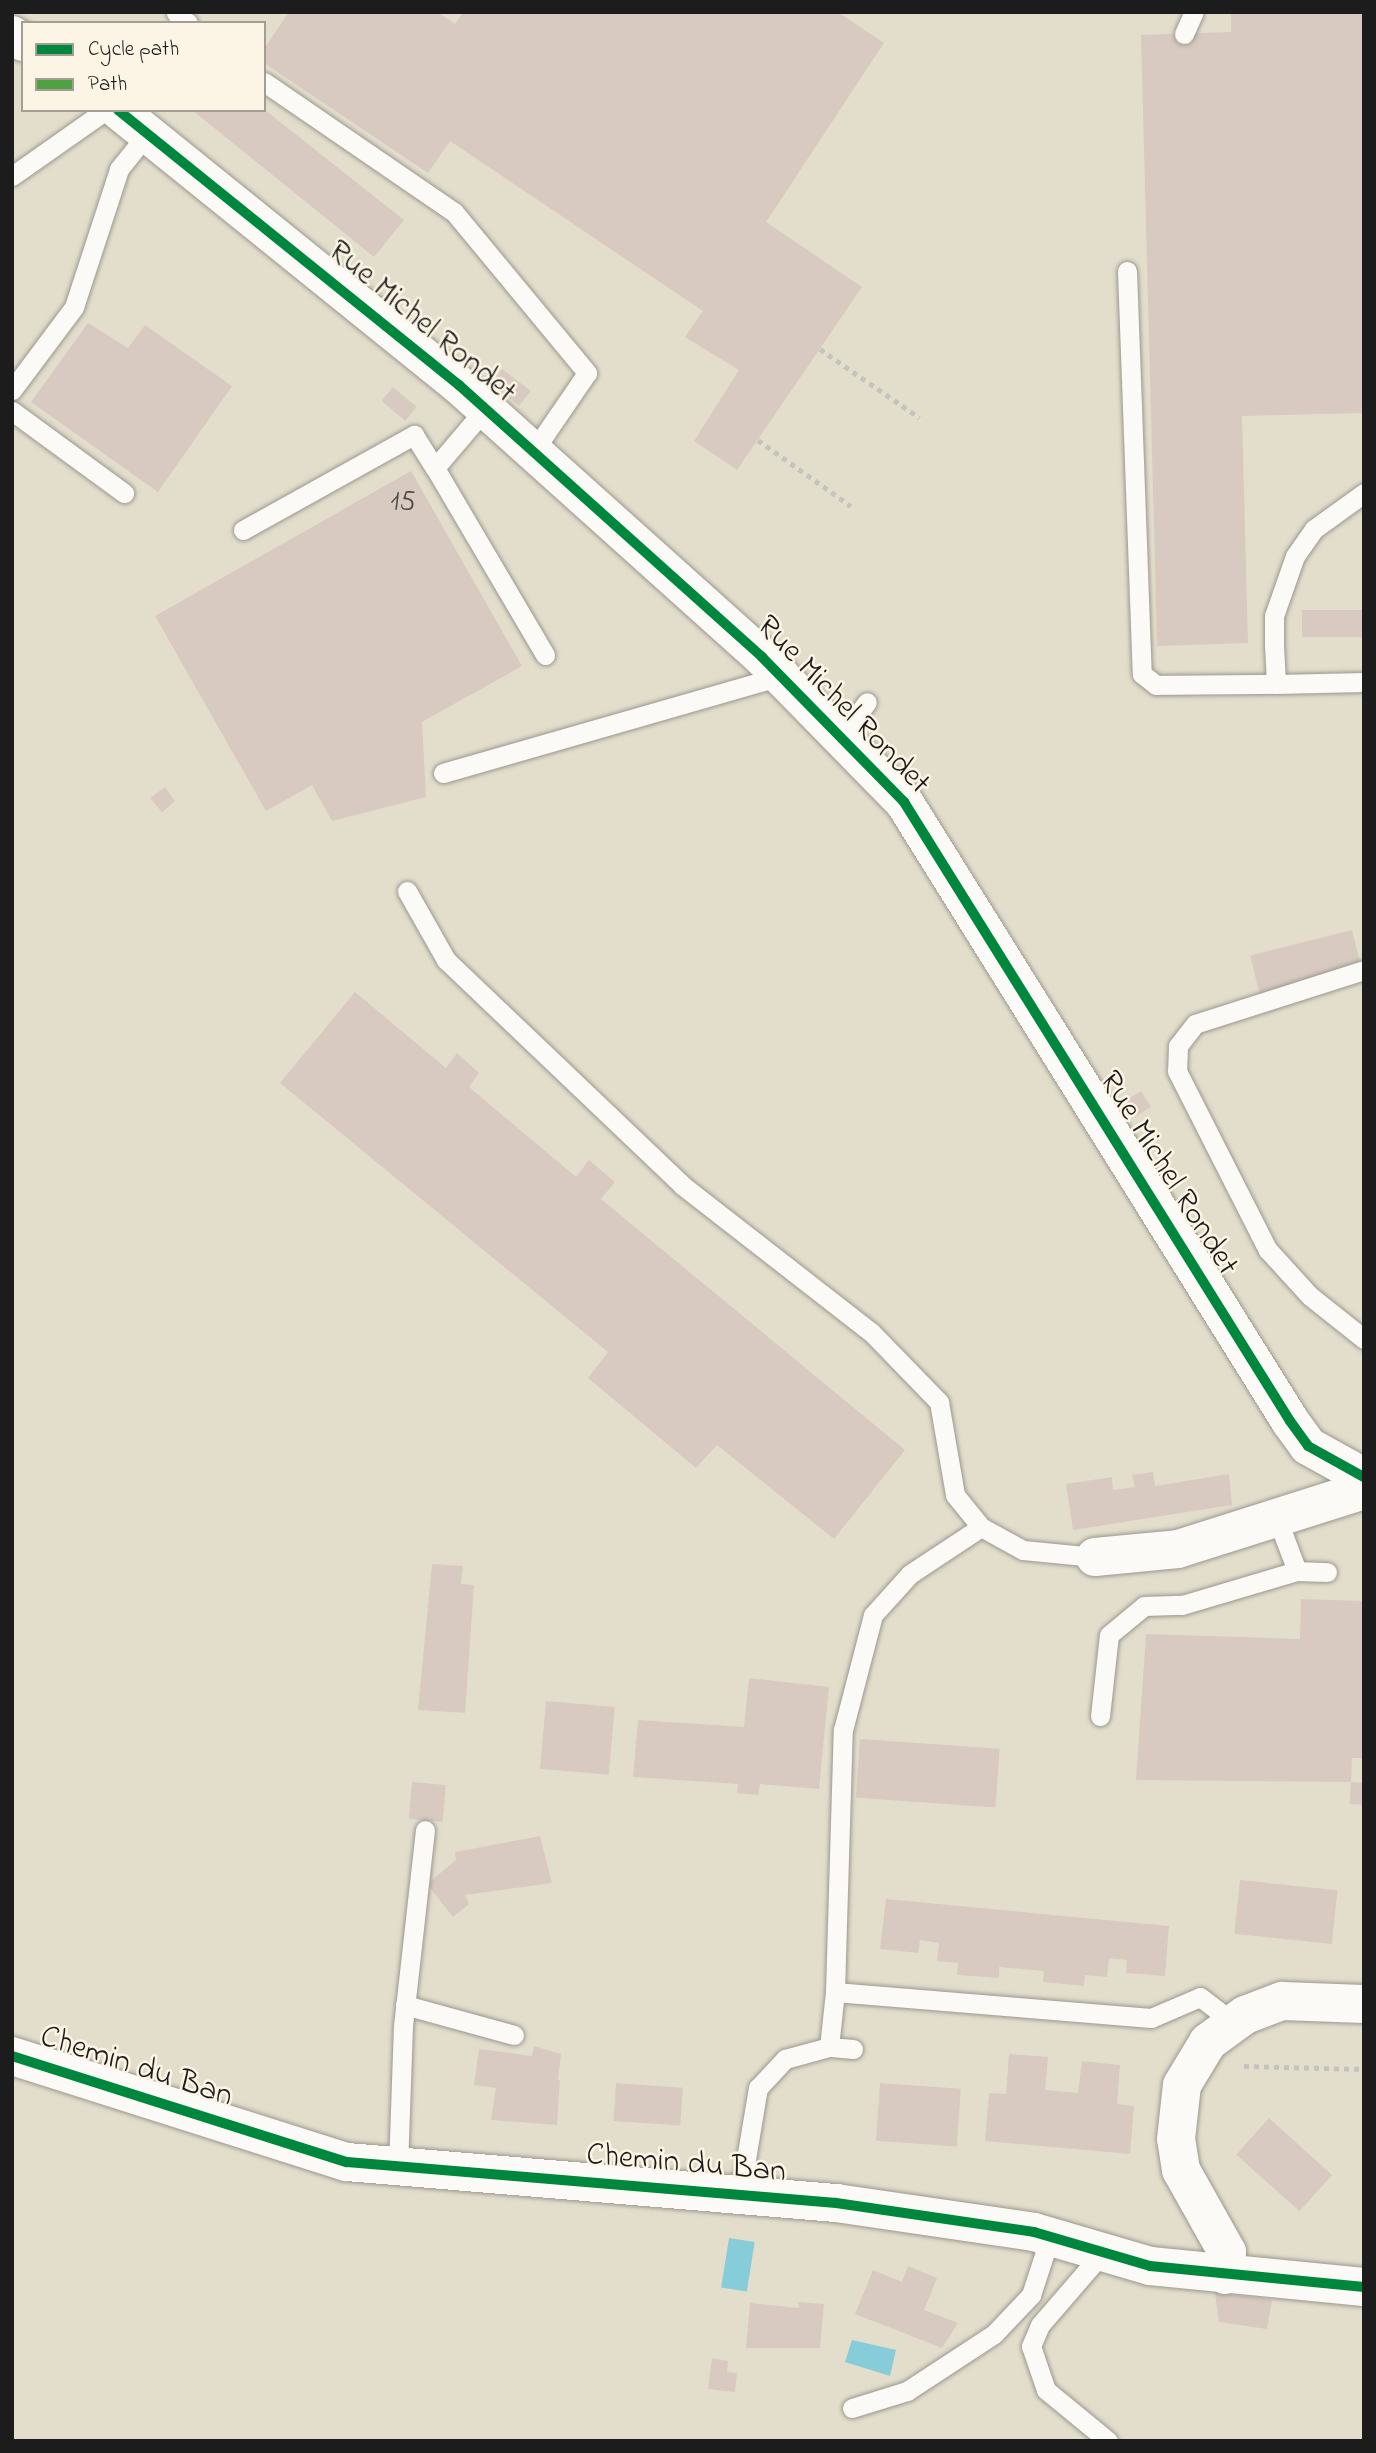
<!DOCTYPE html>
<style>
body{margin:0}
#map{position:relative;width:1376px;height:2453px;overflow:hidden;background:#e3decc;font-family:"Indie Flower",sans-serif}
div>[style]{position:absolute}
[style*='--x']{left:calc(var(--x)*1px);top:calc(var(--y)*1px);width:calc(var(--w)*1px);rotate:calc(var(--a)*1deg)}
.water>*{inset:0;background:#87ccd9;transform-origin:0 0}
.building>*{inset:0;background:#d8cac0;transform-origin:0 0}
.path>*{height:4.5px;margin-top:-2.25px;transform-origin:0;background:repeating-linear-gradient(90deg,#c4c4bf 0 5px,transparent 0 10px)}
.roads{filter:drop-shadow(0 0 2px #9b988e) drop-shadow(0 0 2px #9b988e)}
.lane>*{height:19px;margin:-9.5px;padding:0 9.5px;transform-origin:9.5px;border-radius:9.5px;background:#fbfaf7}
.street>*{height:38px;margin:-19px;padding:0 19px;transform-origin:19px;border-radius:19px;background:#fbfaf7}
.quiet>*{height:9px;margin-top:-4.5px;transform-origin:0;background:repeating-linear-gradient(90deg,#4fa141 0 18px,transparent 0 27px)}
.cycleway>*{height:10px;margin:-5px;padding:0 5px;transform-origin:5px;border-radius:5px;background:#00873e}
span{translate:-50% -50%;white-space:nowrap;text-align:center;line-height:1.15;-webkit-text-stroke:5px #fcf5e5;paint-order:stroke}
.number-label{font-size:28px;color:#4b4845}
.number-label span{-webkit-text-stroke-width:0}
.street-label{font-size:32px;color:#1c1c1c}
.frame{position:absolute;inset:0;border:14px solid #1c1c1c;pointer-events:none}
.legend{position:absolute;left:21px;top:21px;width:245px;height:91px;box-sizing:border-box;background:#fcf5e5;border:2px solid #a29e95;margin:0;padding:9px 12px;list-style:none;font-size:21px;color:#1c1c1c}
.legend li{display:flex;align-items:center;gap:14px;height:35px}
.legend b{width:35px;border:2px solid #a29e95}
</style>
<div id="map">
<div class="water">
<i style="left:729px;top:2238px;width:26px;height:50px;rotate:9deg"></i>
<i style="clip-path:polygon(852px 2340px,896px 2350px,890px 2376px,845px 2362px)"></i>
</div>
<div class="building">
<i style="clip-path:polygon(289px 12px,438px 12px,455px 24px,463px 12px,838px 12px,884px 43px,766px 222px,862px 287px,737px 470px,694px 441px,739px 370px,685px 337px,703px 311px,450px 141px,428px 173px,264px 63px,264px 49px)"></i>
<i style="clip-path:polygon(1231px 12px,1364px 12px,1364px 413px,1242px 416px,1248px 643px,1157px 646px,1141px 35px,1231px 32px)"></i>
<i style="clip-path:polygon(192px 110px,265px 110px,404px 220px,374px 257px)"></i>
<i style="clip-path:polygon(88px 323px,128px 348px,145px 325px,232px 386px,158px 492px,31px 402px)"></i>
<i style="left:502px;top:369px;width:36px;height:19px;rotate:37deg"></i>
<i style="left:393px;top:387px;width:31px;height:18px;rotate:40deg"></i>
<i style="clip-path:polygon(411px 471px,522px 666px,422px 722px,426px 797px,332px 821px,312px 785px,266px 811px,155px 616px)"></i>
<i style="left:1364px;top:610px;width:27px;height:62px;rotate:90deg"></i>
<i style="clip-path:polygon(165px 787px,175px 801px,162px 812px,150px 798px)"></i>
<i style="left:1352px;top:930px;width:40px;height:105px;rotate:76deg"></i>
<i style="clip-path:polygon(355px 992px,446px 1068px,457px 1053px,479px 1073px,469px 1087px,576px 1177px,589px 1160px,615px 1182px,601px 1199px,905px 1450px,834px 1539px,717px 1445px,696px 1468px,588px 1378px,608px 1352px,280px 1083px)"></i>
<i style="left:1141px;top:1091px;width:19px;height:19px;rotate:58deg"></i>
<i style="clip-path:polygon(1153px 1472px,1155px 1486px,1229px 1474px,1232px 1505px,1073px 1530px,1066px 1484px,1112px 1477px,1113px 1490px,1135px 1487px,1132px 1475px)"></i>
<i style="clip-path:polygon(432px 1564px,463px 1566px,461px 1584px,474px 1585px,465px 1713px,418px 1710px)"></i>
<i style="clip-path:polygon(1301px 1599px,1364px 1601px,1364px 1758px,1352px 1758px,1351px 1782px,1136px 1780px,1146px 1634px,1300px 1639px)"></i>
<i style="clip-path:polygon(749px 1678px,829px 1687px,819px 1789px,760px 1784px,758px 1795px,737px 1793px,738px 1784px,633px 1777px,638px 1720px,744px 1727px)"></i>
<i style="left:546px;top:1701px;width:69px;height:68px;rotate:5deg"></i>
<i style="left:860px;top:1739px;width:140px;height:59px;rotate:4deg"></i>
<i style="left:412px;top:1782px;width:34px;height:37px;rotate:5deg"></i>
<i style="left:1351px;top:1782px;width:13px;height:22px;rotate:4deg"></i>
<i style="clip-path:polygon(540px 1836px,552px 1883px,465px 1895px,469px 1904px,453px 1917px,427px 1884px,456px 1860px,455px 1852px)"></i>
<i style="left:1240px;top:1880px;width:98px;height:54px;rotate:6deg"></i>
<i style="clip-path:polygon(886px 1899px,1169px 1926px,1165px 1976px,1126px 1973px,1127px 1960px,1109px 1958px,1107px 1977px,1085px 1975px,1084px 1986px,1043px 1982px,1044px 1971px,999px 1967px,999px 1978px,957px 1975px,958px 1963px,937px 1961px,939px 1943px,920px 1940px,918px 1953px,880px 1949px)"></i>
<i style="clip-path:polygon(534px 2046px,561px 2054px,558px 2079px,552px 2078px,560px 2080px,557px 2125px,491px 2120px,496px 2088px,474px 2085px,479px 2049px,532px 2056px)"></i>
<i style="clip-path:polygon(1009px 2054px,1048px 2057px,1045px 2090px,1078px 2093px,1082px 2061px,1120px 2065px,1117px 2104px,1134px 2106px,1130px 2154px,985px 2141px,989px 2093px,1006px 2094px)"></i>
<i style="left:616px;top:2083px;width:67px;height:38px;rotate:4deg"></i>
<i style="left:880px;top:2083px;width:81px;height:58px;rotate:4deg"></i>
<i style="left:1269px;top:2118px;width:85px;height:49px;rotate:42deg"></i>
<i style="clip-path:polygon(908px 2266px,937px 2278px,924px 2310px,958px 2323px,942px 2348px,855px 2314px,873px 2270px,902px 2282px)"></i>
<i style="clip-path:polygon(1215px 2292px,1272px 2300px,1267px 2329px,1219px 2322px)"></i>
<i style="clip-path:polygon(798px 2302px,824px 2304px,820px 2348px,746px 2348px,750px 2303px,799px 2308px)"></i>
<i style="clip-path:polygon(712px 2358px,728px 2361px,727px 2372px,737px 2373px,735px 2392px,708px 2389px)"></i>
</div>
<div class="path">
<i style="--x:820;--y:349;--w:121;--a:34.6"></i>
<i style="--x:758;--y:440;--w:114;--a:35.4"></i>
<i style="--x:1244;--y:2066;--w:120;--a:1.4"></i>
</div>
<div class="roads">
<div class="lane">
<i style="--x:176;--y:13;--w:16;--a:40"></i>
<i style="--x:1184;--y:34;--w:24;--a:-66"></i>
<i style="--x:264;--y:82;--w:230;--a:34.4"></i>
<i style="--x:454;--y:212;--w:209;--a:50.4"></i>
<i style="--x:587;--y:373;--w:96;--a:124.4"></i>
<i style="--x:12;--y:176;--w:115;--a:-35.1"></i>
<i style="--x:1127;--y:271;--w:403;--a:87.9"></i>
<i style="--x:1142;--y:674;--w:18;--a:38"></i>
<i style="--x:1156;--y:685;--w:120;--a:-0.5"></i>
<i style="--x:12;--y:390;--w:104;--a:-53.2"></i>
<i style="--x:74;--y:307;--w:145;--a:-71.9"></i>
<i style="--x:119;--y:169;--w:45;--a:-51.3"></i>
<i style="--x:485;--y:409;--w:77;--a:130.3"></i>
<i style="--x:435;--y:468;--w:217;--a:59.5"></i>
<i style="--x:12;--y:411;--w:139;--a:36.2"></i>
<i style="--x:1364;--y:493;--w:62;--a:144.2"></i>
<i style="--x:1314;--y:529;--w:33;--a:125"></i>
<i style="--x:1295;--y:556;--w:64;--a:109.3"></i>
<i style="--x:1274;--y:616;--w:29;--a:90"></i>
<i style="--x:1274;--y:645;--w:39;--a:87"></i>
<i style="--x:1276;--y:684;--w:88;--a:-1.3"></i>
<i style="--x:243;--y:530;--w:196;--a:-29.1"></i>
<i style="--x:414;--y:435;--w:39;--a:58"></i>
<i style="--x:841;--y:738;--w:44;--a:-54.2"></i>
<i style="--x:443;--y:773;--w:352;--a:-16"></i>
<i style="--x:407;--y:891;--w:79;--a:60.5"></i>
<i style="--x:446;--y:960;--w:326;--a:43.6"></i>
<i style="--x:682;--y:1185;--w:239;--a:37.9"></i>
<i style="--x:871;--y:1332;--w:98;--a:45.8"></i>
<i style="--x:939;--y:1402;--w:94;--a:80.2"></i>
<i style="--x:955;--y:1495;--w:41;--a:50.9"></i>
<i style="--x:981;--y:1527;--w:48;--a:28.7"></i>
<i style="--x:1023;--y:1550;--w:72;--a:5.6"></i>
<i style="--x:1364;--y:970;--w:177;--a:162.3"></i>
<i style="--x:1195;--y:1024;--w:28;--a:128"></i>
<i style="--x:1178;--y:1046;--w:25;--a:92"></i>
<i style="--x:1177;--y:1071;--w:201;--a:63.1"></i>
<i style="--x:1268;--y:1250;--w:62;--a:47.6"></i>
<i style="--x:1310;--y:1296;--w:69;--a:38.5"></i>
<i style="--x:1297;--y:1571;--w:30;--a:2"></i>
<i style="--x:1100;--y:1716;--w:81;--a:-83.7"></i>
<i style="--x:1109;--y:1635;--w:45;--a:-39.6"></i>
<i style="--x:1144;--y:1606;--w:38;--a:-2"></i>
<i style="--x:1182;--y:1605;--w:120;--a:-16.5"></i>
<i style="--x:1297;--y:1571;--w:53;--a:-110.8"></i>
<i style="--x:835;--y:1992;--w:262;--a:-88.3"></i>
<i style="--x:843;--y:1730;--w:119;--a:-75.4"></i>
<i style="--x:873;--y:1615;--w:55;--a:-47.9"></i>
<i style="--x:910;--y:1574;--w:85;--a:-33.5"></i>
<i style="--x:405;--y:2005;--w:113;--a:15.4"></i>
<i style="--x:853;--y:2049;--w:24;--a:-175"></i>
<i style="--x:829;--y:2047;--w:55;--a:-83.8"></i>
<i style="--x:835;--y:1992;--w:317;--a:4.7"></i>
<i style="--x:1151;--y:2018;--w:53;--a:-23.2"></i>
<i style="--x:1200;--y:1997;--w:43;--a:37.4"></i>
<i style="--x:398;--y:2168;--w:142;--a:-88"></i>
<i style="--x:403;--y:2026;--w:197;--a:-83.6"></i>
<i style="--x:740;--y:2195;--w:109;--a:-80.5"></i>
<i style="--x:758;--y:2088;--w:40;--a:-47"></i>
<i style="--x:785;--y:2059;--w:46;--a:-15.3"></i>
<i style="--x:1103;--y:2252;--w:96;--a:130.8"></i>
<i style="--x:1040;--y:2325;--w:23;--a:113"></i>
<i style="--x:1031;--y:2346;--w:46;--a:71.2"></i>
<i style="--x:1046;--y:2390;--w:80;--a:39.4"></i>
<i style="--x:852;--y:2408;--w:58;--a:-17.2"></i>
<i style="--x:907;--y:2391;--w:104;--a:-33.2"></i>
<i style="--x:994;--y:2334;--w:54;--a:-46.5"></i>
<i style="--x:1031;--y:2295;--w:61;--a:-71.9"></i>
</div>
<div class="street">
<i style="--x:12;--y:35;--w:13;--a:32"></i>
<i style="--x:118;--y:110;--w:438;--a:38.9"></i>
<i style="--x:459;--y:385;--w:407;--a:41.9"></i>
<i style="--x:762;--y:657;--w:203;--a:45.6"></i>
<i style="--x:904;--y:802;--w:729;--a:58.05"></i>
<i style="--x:1290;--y:1421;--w:31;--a:54"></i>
<i style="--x:1308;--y:1446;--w:64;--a:29"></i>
<i style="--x:1095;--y:1557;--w:83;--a:-5.5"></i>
<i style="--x:1178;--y:1549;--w:195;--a:-17.6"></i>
<i style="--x:12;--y:2056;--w:351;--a:17.6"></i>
<i style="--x:347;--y:2162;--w:491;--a:4.8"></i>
<i style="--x:836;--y:2203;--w:200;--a:8.3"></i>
<i style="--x:1034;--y:2232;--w:121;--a:16.3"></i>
<i style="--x:1150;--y:2266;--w:215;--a:5.6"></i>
<i style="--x:1225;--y:2275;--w:23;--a:-85"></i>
<i style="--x:1227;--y:2252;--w:94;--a:-119.3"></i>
<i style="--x:1181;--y:2170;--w:31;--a:-99"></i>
<i style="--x:1176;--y:2139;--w:54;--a:-83.7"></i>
<i style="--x:1182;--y:2085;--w:50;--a:-58.8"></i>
<i style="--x:1208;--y:2042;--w:46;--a:-36.1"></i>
<i style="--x:1245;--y:2015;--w:40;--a:-21"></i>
<i style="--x:1282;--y:2001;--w:82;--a:2.1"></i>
</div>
</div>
<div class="quiet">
<i style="--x:176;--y:12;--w:1;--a:90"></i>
</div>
<div class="cycleway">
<i style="--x:118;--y:110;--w:438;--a:38.9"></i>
<i style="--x:459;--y:385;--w:407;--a:41.9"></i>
<i style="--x:762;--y:657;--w:203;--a:45.6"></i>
<i style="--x:904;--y:802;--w:729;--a:58.05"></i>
<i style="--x:1290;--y:1421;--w:31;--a:54"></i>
<i style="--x:1308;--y:1446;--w:64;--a:29"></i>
<i style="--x:12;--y:2056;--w:351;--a:17.6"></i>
<i style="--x:347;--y:2162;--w:491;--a:4.8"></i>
<i style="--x:836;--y:2203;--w:200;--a:8.3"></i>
<i style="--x:1034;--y:2232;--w:121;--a:16.3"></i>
<i style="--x:1150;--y:2266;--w:215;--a:5.6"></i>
</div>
<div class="number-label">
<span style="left:403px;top:503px">15</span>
</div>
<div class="street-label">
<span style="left:421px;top:323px;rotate:40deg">Rue Michel Rondet</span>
<span style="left:842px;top:706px;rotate:46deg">Rue Michel Rondet</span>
<span style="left:1167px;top:1174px;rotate:58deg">Rue Michel Rondet</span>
<span style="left:136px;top:2068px;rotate:18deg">Chemin du Ban</span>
<span style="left:686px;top:2165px;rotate:5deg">Chemin du Ban</span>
</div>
<div class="frame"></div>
<ul class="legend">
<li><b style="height:9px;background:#00873e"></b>Cycle path</li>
<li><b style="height:9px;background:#4fa141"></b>Path</li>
</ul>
</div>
